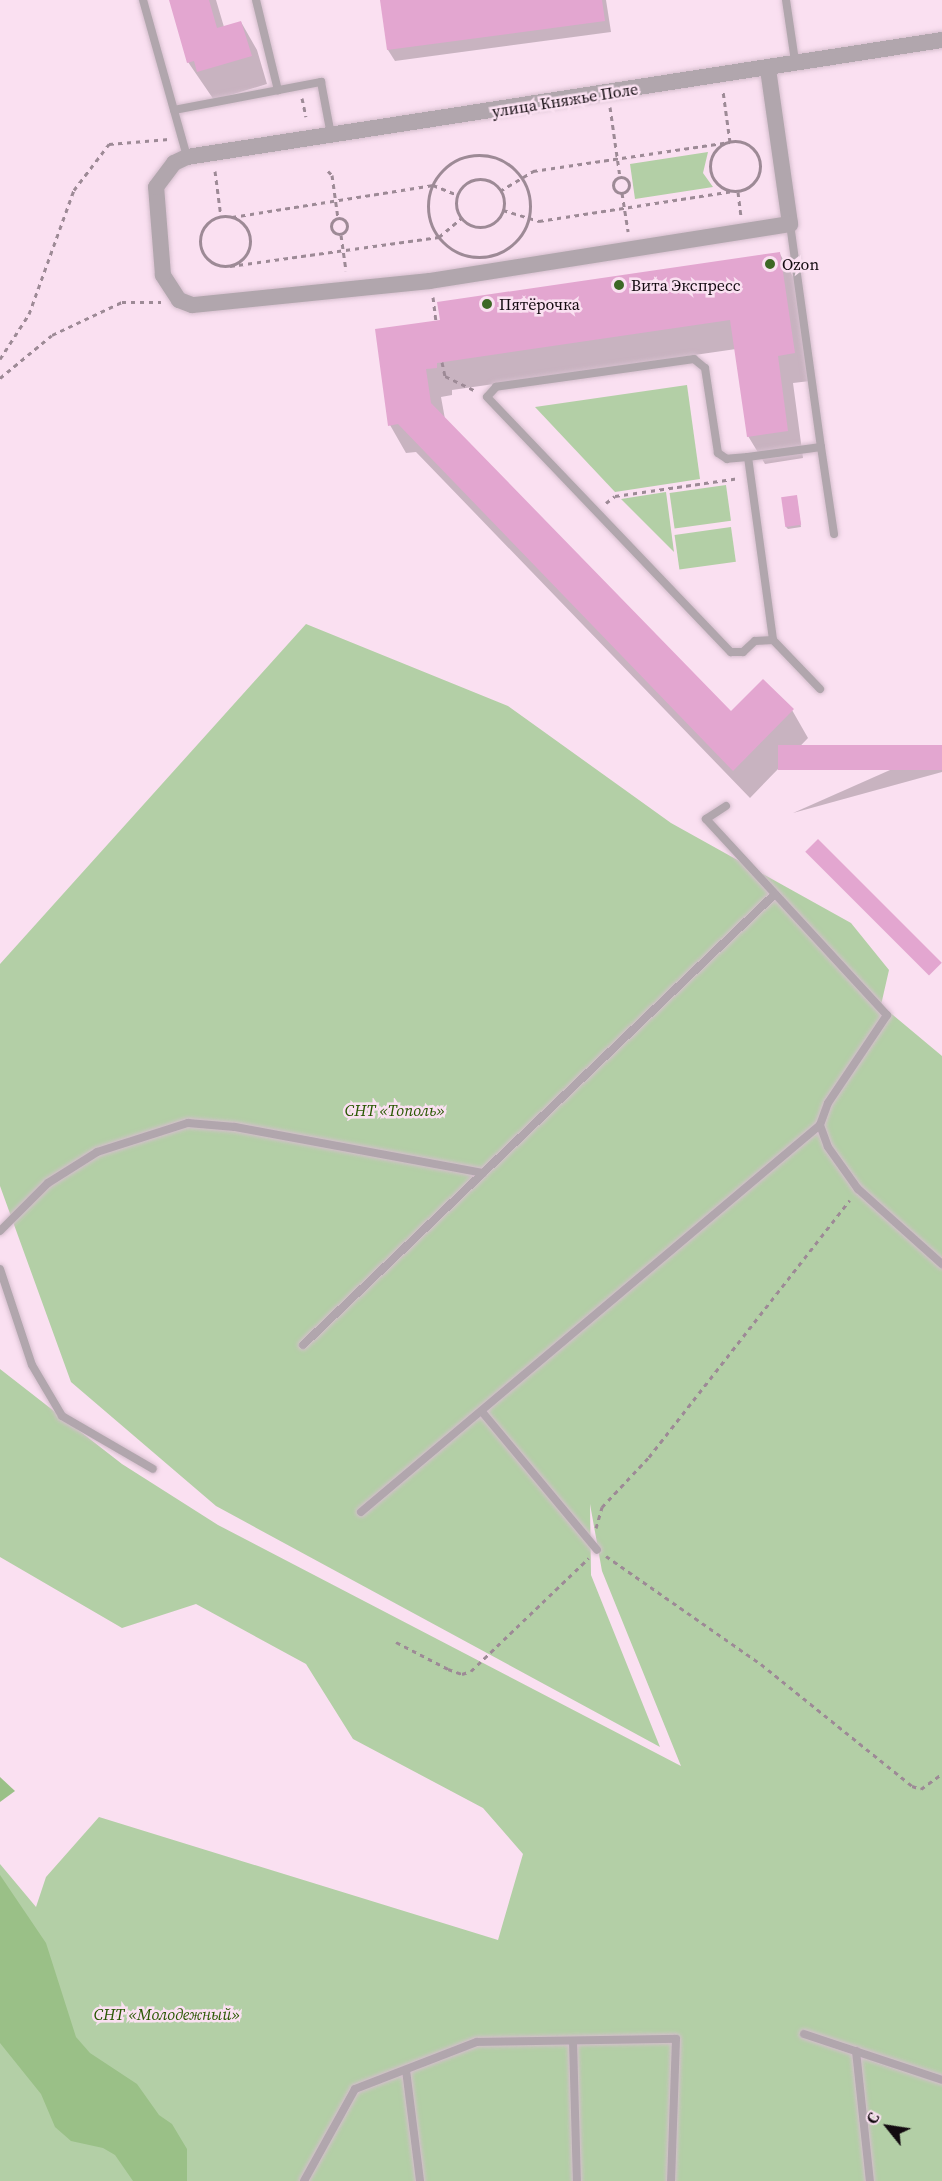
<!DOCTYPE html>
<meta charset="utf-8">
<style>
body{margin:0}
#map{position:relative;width:942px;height:2181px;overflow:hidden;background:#fae0f1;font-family:"Source Serif 4",serif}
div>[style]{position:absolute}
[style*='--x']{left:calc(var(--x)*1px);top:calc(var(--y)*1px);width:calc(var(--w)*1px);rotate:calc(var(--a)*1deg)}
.green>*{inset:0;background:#b3cfa6;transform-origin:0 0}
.water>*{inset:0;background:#9ac087}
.shadow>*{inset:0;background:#0003}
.building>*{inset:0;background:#e3a6d0;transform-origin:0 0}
.path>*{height:3px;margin-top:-1.5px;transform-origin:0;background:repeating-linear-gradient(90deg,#9d8a96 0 4.5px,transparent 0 9px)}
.path>.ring{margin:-1.5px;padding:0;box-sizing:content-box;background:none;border:3px solid #9d8a96;border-radius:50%}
.roads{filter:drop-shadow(0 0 2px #d5becd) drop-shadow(0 0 2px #d5becd)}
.service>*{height:8px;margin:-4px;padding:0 4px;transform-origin:4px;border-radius:4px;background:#b1a6ad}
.minor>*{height:16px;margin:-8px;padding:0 8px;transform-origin:8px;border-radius:8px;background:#b1a6ad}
.dots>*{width:16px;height:16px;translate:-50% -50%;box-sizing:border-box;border:3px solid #fae0f1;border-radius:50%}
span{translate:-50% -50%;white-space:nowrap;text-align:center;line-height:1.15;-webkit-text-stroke:5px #fae0f1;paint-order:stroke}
.street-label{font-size:16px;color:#130b10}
.poi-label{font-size:16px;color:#130b10}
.left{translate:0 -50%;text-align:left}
.park-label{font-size:16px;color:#285701;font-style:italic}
.north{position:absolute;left:858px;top:2097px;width:60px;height:60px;-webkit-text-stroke:4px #fae0f1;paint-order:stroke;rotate:300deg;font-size:16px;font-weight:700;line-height:24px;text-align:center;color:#130b10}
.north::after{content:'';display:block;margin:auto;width:21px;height:27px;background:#130b10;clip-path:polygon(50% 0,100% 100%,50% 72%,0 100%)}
</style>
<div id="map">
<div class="green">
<i style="clip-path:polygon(708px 152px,703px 173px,713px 187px,635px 199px,630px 164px)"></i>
<i style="clip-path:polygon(687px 385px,700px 479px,615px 492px,535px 407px)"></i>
<i style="left:726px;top:485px;width:36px;height:57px;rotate:82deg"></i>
<i style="clip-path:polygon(666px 492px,674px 552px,621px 499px)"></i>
<i style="left:731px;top:527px;width:35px;height:57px;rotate:82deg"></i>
<i style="clip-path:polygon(306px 624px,508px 706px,671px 823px,851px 923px,889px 970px,881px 1005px,942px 1056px,942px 2181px,0 2181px,0 1864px,36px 1907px,46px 1877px,99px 1817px,498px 1940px,523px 1854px,483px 1808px,353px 1739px,306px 1664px,196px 1604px,122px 1628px,0 1557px,0 1369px,122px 1464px,218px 1525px,681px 1766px,602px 1571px,590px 1504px,591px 1575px,660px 1747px,216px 1506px,71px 1382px,0 1186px,0 964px)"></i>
</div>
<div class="water">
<i style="clip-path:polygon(0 1777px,15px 1791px,0 1802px)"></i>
<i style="clip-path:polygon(0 1875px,46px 1943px,76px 2037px,90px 2053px,137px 2084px,159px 2115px,172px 2124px,187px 2149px,187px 2181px,133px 2181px,115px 2155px,103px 2148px,71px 2141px,55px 2127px,41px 2094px,0 2043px)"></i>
</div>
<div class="shadow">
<i style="clip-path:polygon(170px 0,216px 0,224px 27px,241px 22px,257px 50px,267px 84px,214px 100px,188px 62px)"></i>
<i style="clip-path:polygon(381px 0,606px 0,611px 32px,395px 61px,388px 50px)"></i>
<i style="clip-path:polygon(780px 254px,796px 282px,810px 381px,793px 383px,803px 458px,765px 464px,748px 436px,736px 349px,452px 390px,452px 395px,441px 397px,445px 419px,731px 713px,792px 710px,808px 738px,750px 798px,416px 452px,406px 453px,390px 425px,442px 321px)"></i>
<i style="clip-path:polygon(797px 499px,801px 527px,788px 529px,786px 527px)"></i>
<i style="clip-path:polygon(942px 747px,942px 772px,793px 813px)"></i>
</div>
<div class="building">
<i style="clip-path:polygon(169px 0,209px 0,217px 28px,241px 21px,252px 56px,197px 72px,194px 61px,187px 63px)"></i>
<i style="clip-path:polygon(380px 0,602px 0,605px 21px,387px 50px)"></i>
<i style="clip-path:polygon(780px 252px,795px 353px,778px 356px,788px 431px,747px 437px,730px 320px,437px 363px,437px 368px,426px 369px,431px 403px,731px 711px,763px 679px,794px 709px,733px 771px,398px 424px,388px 426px,375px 329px,440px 320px,437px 302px)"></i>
<i style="left:797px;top:495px;width:30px;height:16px;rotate:82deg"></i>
<i style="left:942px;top:745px;width:25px;height:164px;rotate:90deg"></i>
<i style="left:818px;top:839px;width:175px;height:18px;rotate:45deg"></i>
</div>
<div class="path">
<i style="--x:302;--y:98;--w:19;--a:78"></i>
<i style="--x:610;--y:107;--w:71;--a:81.9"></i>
<i class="ring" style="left:710px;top:141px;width:47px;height:47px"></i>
<i class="ring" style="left:428px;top:155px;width:99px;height:99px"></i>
<i style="--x:215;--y:171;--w:46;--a:82.6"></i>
<i style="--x:328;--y:171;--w:6;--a:45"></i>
<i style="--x:332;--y:175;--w:43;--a:82.1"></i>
<i class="ring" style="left:613px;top:177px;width:13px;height:13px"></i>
<i class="ring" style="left:456px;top:179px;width:45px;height:45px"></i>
<i style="--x:500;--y:191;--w:39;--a:-31"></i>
<i style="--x:533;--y:171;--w:199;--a:-8.4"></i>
<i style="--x:730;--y:142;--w:51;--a:-97.8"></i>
<i style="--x:738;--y:192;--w:23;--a:83"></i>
<i style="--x:622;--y:193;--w:39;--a:81"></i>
<i style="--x:503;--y:210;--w:38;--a:17"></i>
<i style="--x:539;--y:221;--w:195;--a:-8.8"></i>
<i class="ring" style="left:200px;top:216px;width:47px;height:47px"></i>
<i style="--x:232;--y:217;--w:204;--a:-9"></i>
<i style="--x:433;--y:185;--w:27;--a:22"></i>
<i class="ring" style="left:331px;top:218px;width:13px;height:13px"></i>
<i style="--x:341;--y:235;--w:36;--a:82"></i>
<i style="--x:230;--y:266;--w:211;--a:-7.9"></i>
<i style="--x:439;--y:237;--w:30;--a:-40"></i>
<i style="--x:433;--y:297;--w:24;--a:83"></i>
<i style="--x:0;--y:359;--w:54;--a:-57.2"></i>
<i style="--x:29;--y:314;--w:132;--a:-70.1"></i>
<i style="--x:74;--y:190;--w:58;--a:-52.7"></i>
<i style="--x:109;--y:144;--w:60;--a:-4.8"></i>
<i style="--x:442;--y:362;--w:14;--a:78"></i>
<i style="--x:445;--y:376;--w:34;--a:26"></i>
<i style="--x:0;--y:378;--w:67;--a:-39.6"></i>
<i style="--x:52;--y:335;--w:77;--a:-25.2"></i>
<i style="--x:122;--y:302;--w:39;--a:0"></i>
<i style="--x:606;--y:503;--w:11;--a:-38"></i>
<i style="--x:615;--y:496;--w:126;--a:-8.2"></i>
<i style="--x:596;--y:1528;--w:22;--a:-74"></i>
<i style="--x:602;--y:1507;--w:69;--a:-46.8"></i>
<i style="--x:649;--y:1457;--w:326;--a:-52"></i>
<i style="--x:606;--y:1556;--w:189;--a:34.9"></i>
<i style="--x:761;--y:1664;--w:194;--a:38.9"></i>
<i style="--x:912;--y:1786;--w:9;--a:18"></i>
<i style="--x:921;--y:1789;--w:26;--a:-36"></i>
<i style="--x:396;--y:1642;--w:59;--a:27.4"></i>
<i style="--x:448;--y:1669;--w:15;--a:20"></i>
<i style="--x:462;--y:1674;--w:9;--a:-18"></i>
<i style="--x:471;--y:1671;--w:163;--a:-43.8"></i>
</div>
<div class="roads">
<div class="service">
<i style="--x:143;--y:0;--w:163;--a:74.3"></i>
<i style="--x:256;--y:0;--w:93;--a:76.3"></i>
<i style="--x:786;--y:0;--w:62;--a:81.6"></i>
<i style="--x:174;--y:110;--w:150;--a:-10.8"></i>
<i style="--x:321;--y:82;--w:54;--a:79.3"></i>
<i style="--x:790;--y:224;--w:225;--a:82.1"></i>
<i style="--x:821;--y:447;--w:74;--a:172.2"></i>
<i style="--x:748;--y:457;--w:185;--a:82.2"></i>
<i style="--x:773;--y:640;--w:68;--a:46.2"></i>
<i style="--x:821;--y:447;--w:88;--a:81.5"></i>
<i style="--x:748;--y:457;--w:21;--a:175"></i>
<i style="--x:727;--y:459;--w:11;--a:-146"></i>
<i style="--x:718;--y:453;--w:86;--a:-98.7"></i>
<i style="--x:705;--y:368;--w:14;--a:-141"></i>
<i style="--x:694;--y:359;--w:200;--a:172"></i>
<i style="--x:496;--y:387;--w:13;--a:132"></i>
<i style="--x:487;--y:397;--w:353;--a:46.3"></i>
<i style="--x:731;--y:652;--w:12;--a:0"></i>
<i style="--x:743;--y:652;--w:16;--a:-43"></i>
<i style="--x:755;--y:641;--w:18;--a:-3"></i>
<i style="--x:726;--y:806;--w:24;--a:147"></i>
<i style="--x:706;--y:819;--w:267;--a:47.3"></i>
<i style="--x:887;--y:1015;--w:106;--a:123.8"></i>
<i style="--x:828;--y:1103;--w:23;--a:110"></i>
<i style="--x:820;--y:1125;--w:23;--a:70"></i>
<i style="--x:828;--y:1147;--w:52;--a:54.5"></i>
<i style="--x:858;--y:1189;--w:113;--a:41.8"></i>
<i style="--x:0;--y:1231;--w:68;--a:-45"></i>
<i style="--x:48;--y:1183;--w:58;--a:-32.3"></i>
<i style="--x:97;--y:1152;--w:96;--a:-17.7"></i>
<i style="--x:188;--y:1123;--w:47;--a:4.9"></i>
<i style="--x:235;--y:1127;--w:252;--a:10.5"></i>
<i style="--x:0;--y:1269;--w:101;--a:71.6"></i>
<i style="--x:32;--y:1365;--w:59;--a:59.5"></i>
<i style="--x:62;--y:1416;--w:105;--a:30.2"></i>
<i style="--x:303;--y:1345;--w:653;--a:-43.7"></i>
<i style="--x:483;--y:1413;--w:178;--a:50.2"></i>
<i style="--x:361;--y:1512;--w:600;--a:-40.14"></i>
<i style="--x:804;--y:2034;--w:145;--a:18.4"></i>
<i style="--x:573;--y:2041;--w:140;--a:88.4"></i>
<i style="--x:856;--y:2051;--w:131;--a:83.9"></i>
<i style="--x:406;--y:2070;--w:112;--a:82.8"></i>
<i style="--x:304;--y:2181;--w:105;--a:-61"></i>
<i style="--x:355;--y:2089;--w:131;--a:-21.1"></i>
<i style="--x:477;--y:2042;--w:199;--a:-0.9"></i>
<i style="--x:676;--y:2039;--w:142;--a:92"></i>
</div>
<div class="minor">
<i style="--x:768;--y:69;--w:157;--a:81.9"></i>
<i style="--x:790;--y:224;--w:364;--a:171"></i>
<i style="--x:430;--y:281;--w:239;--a:174.2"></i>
<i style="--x:192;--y:305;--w:14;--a:-159"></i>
<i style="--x:179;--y:300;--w:30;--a:-123"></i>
<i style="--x:163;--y:275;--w:88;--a:-94.5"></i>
<i style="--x:156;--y:187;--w:30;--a:-53"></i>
<i style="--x:174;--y:163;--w:14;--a:-25"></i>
<i style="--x:187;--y:157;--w:764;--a:-8.81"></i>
</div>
</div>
<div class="dots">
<i style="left:770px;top:264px;background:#3d6825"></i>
<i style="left:619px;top:285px;background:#3d6825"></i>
<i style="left:487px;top:304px;background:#3d6825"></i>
</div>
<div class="street-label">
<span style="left:565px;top:100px;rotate:-9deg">улица Княжье Поле</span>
</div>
<div class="poi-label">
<span class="left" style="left:782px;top:264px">Ozon</span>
<span class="left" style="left:631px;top:285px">Вита Экспресс</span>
<span class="left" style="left:499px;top:304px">Пятёрочка</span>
</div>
<div class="park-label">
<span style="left:395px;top:1110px">СНТ «Тополь»</span>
<span style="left:167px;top:2014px">СНТ «Молодежный»</span>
</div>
<div class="north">С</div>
</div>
